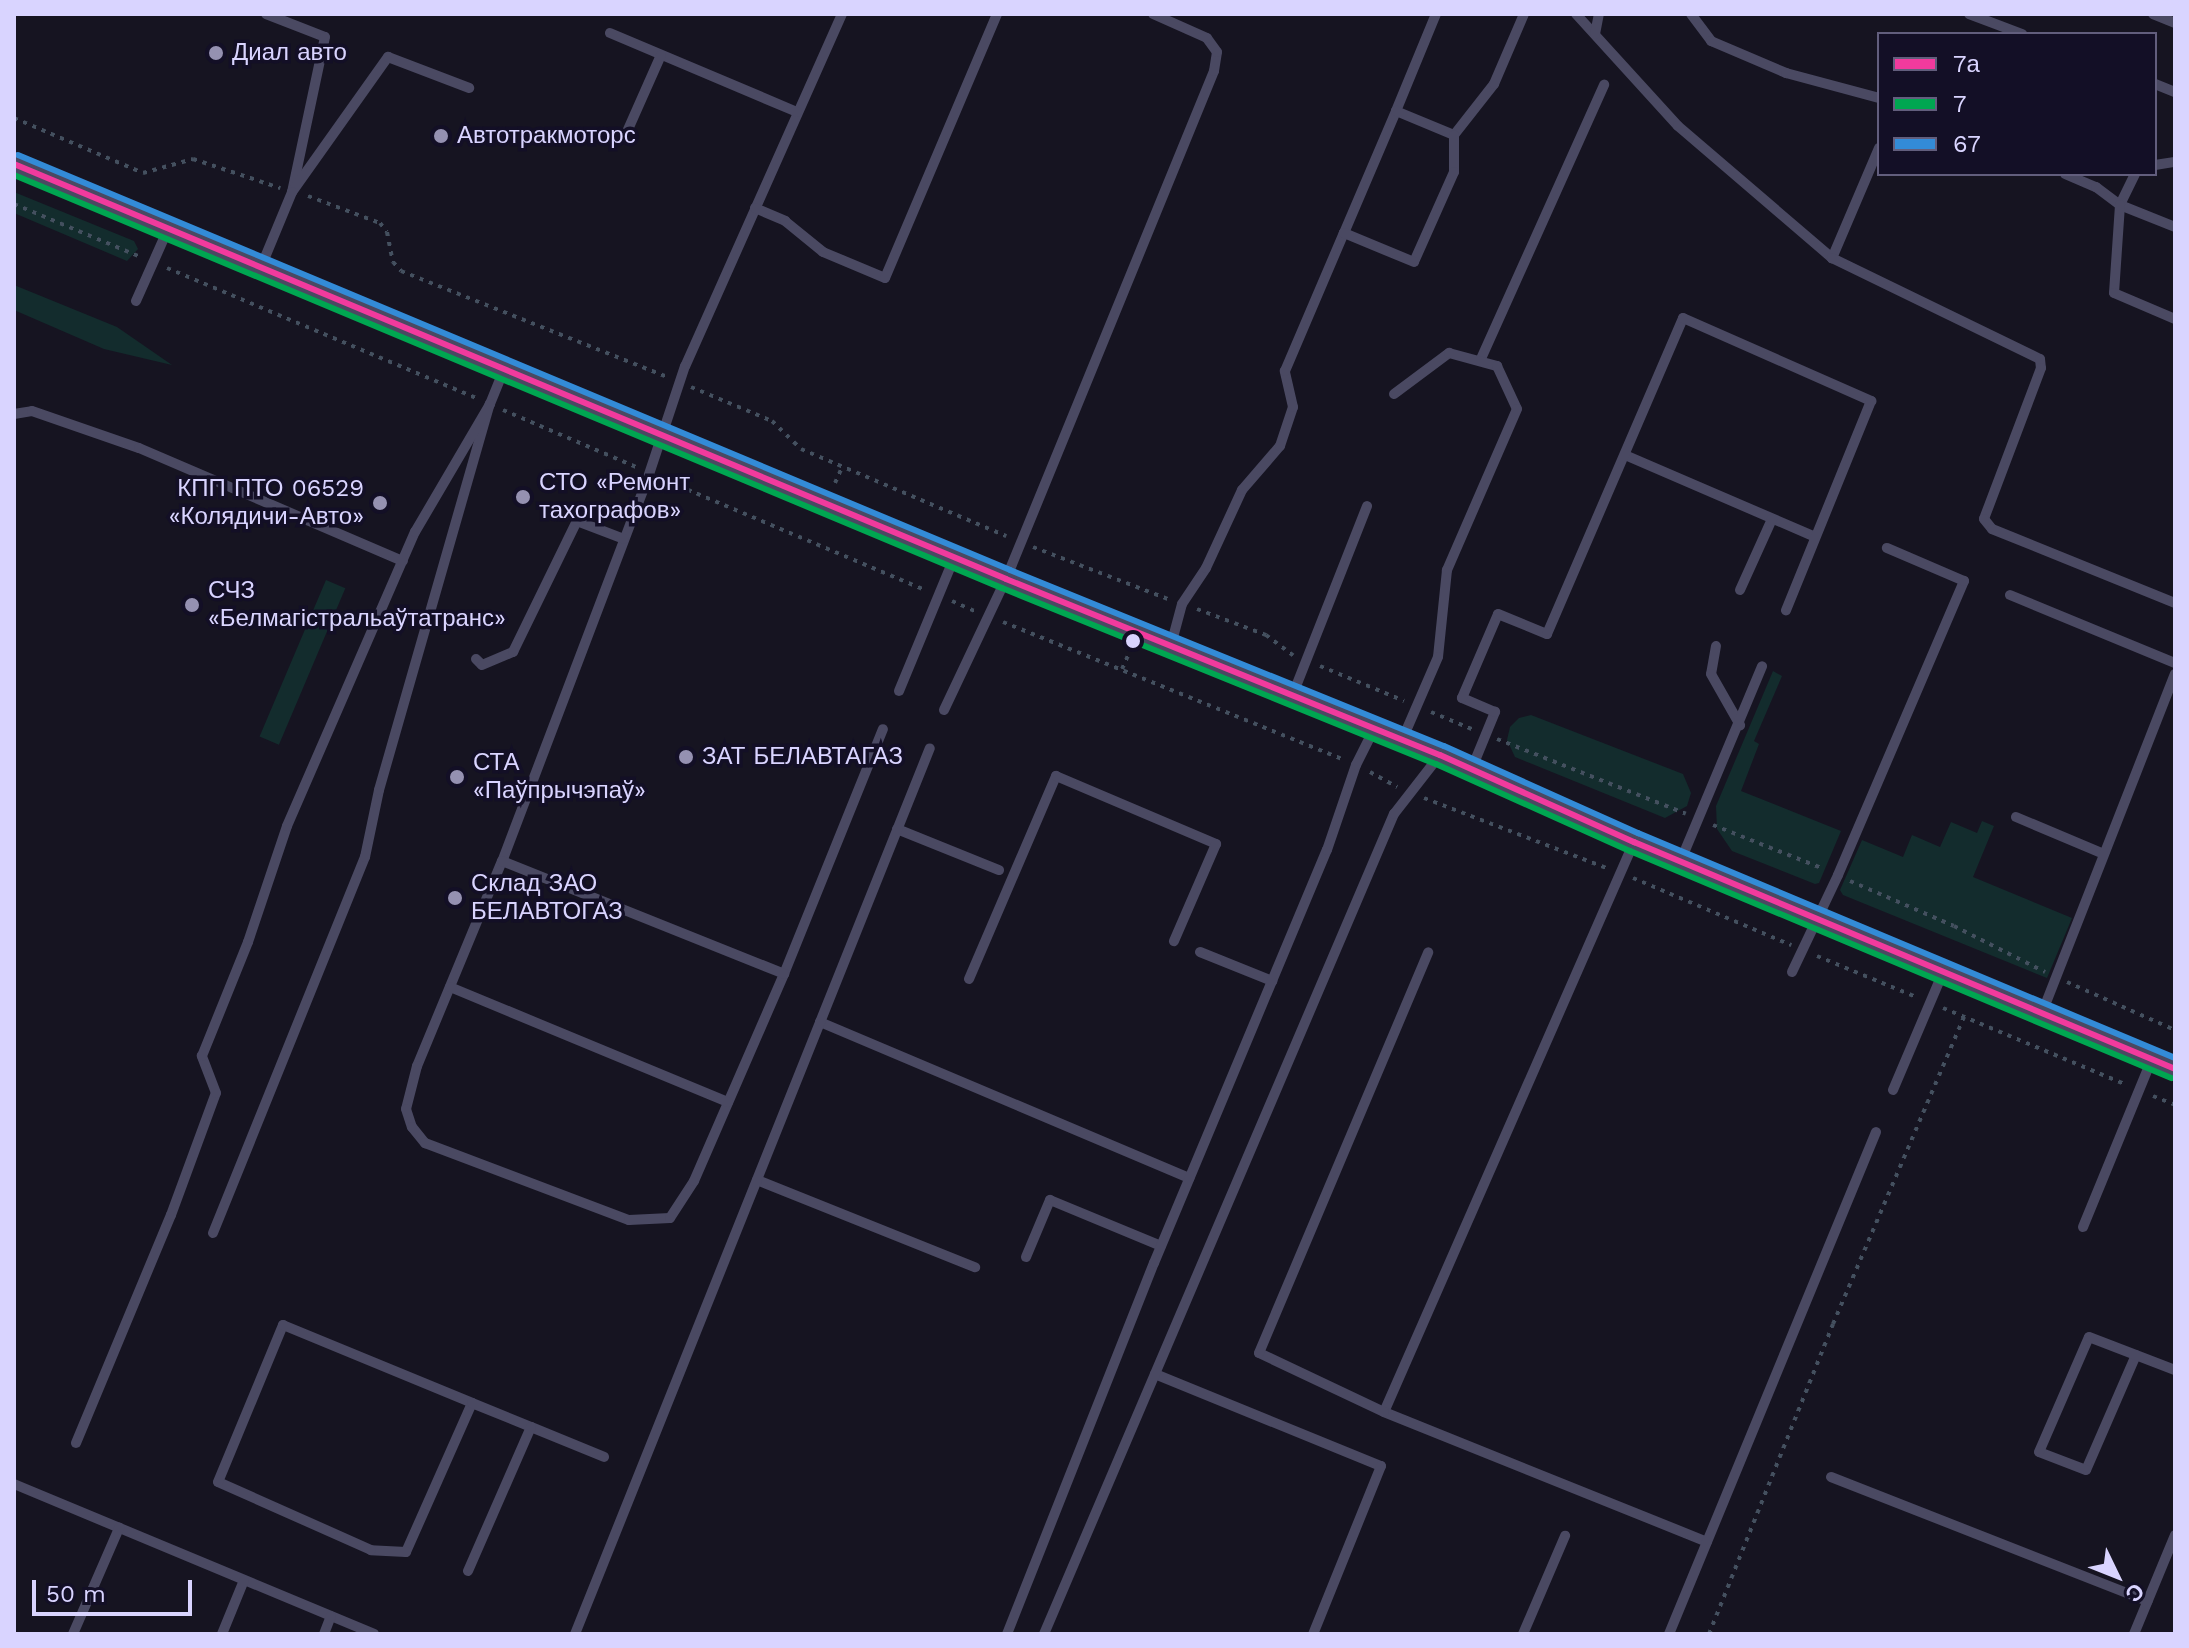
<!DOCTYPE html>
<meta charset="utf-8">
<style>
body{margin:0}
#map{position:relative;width:2189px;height:1648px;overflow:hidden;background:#161421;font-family:"Work Sans",sans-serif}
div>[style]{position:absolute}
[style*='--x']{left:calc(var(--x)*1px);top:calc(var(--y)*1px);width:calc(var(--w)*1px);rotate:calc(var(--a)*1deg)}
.green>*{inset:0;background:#132c2d;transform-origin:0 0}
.path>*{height:4px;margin-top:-2px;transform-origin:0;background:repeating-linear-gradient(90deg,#44505f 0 4px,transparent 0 10px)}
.service>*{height:10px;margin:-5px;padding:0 5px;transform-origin:5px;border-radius:5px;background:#4a4962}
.tertiary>*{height:24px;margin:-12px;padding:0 12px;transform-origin:12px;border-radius:12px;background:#4a4962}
.bus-1>*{height:6px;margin:-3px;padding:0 3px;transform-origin:3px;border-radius:3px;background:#f13a9d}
.bus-2>*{height:6px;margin:-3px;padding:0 3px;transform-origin:3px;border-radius:3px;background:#00a651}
.bus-3>*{height:6px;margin:-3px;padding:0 3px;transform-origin:3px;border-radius:3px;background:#338bd7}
.dots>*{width:22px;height:22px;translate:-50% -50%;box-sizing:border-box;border:4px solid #130f26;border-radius:50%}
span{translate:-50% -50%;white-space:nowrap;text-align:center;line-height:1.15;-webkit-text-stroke:7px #130f26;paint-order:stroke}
.poi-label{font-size:24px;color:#d9d4ff}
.left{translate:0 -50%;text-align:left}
.right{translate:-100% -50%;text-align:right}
.frame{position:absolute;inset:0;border:16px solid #d9d4ff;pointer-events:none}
.legend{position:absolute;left:1877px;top:32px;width:280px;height:144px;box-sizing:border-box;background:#130f26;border:2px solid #625e7d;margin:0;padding:10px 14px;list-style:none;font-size:24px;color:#d9d4ff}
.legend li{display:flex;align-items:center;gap:16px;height:40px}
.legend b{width:40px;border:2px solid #625e7d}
.north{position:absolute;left:2077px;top:1536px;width:80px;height:80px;-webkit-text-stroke:6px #130f26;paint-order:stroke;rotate:133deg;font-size:22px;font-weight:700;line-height:32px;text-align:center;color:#d9d4ff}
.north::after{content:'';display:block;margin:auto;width:28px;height:36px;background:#d9d4ff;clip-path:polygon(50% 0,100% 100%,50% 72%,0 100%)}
.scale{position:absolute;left:32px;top:1580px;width:160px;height:36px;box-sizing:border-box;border:4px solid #d9d4ff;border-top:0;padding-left:10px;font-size:24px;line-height:28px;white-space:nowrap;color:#d9d4ff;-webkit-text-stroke:6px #130f26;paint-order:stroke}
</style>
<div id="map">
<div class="green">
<i style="clip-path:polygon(14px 192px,134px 241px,138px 249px,127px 261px,14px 213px)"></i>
<i style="clip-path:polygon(14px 285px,117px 327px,172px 365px,104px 349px,14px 310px)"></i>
<i style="left:326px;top:580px;width:21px;height:170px;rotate:23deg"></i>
<i style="clip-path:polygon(1773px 671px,1782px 676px,1754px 741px,1759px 744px,1741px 791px,1841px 831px,1819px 883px,1815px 884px,1732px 851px,1717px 829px,1716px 806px)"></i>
<i style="clip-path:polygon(1531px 715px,1683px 774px,1691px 793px,1687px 806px,1665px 818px,1515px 757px,1507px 740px,1510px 727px,1519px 718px)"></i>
<i style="clip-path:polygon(1982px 821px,1994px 826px,1973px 877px,2072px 918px,2047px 978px,1843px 895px,1840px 890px,1862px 840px,1903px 857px,1912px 835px,1940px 847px,1951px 822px,1977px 833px)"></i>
</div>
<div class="path">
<i style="--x:14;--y:118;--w:140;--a:23.1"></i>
<i style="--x:143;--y:173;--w:52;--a:-15.6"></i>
<i style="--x:193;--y:159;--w:92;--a:18.4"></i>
<i style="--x:308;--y:196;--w:77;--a:20.6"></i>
<i style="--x:380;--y:223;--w:11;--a:52"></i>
<i style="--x:387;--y:232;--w:31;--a:79"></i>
<i style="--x:393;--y:262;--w:12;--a:48"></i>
<i style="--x:401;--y:271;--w:287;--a:21.7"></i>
<i style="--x:14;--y:204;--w:138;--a:22.7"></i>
<i style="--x:167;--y:268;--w:335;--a:22.8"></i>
<i style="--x:691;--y:387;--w:88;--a:22.8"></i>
<i style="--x:772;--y:421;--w:40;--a:44"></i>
<i style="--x:801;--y:449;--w:223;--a:23"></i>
<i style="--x:503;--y:410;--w:147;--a:23.2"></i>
<i style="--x:660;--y:478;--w:288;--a:22.9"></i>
<i style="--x:835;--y:483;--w:17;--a:-66"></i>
<i style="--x:1033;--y:547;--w:147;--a:21.1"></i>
<i style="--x:952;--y:601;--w:27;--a:24"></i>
<i style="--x:1197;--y:609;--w:74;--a:20.6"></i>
<i style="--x:1266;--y:635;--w:34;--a:37"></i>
<i style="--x:1003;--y:622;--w:368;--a:22"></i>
<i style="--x:1320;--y:666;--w:91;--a:22.6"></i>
<i style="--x:1122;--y:669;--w:17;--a:-66"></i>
<i style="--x:1431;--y:712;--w:47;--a:22.7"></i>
<i style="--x:1497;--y:739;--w:203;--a:21.6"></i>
<i style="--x:1370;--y:772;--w:31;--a:29"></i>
<i style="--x:1424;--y:798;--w:195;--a:21"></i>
<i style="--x:1713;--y:825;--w:119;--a:21.6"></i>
<i style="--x:1633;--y:878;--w:172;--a:23"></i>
<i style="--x:1850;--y:881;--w:113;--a:23.4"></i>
<i style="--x:1954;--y:926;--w:102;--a:26.8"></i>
<i style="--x:1817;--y:956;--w:107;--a:22.5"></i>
<i style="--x:2067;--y:982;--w:118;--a:24"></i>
<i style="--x:1943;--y:1008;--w:199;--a:22.7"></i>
<i style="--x:2153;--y:1096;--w:24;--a:22"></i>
<i style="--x:1709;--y:1634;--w:334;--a:-68.2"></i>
<i style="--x:1833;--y:1324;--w:334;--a:-66.9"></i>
</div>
<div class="service">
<i style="--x:266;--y:14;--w:63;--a:21.3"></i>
<i style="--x:325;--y:37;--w:158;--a:102"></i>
<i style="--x:292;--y:192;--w:166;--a:-54.6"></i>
<i style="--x:388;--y:57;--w:87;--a:20.9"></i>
<i style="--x:842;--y:14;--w:385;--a:114"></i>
<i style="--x:685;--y:366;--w:120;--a:108.4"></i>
<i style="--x:647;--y:480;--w:408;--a:110.8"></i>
<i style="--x:502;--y:861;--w:222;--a:112.5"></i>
<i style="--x:417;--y:1066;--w:44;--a:104.3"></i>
<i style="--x:406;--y:1109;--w:19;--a:72"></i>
<i style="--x:412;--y:1127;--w:21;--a:51"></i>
<i style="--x:425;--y:1143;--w:218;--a:20.7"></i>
<i style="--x:629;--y:1220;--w:41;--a:-2.8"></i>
<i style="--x:670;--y:1218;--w:44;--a:-57"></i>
<i style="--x:694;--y:1181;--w:226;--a:-66.5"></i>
<i style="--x:784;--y:974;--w:264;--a:-68"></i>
<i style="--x:1576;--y:14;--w:151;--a:47.7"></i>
<i style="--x:1678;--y:126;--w:203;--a:40.6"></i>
<i style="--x:1691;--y:14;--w:34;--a:53"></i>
<i style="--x:1711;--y:41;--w:82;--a:23.1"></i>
<i style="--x:1786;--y:73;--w:96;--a:15"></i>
<i style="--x:1969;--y:14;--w:57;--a:20.7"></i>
<i style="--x:2153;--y:14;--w:24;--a:22"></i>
<i style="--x:610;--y:33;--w:203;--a:22.9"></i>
<i style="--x:1595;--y:34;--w:20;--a:-79"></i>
<i style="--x:2155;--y:84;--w:22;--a:22"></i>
<i style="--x:1396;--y:111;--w:105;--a:-67.6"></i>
<i style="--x:626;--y:134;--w:86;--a:-66.1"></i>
<i style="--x:1454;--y:135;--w:65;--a:-51.9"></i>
<i style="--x:1494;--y:84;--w:76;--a:-66.8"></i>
<i style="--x:1879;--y:148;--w:120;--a:113.1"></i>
<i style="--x:1832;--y:258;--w:231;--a:25.9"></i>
<i style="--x:2040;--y:359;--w:9;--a:84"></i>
<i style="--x:2041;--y:368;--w:161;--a:110.7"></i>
<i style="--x:1984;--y:519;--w:13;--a:51"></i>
<i style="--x:1992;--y:529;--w:197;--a:22"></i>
<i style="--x:2155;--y:165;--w:20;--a:-9"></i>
<i style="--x:2065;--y:174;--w:34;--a:23"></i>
<i style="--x:2096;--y:187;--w:30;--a:37"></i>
<i style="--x:2120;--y:205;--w:59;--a:21.8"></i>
<i style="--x:2135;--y:174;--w:34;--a:116"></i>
<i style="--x:2120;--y:205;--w:88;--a:93.9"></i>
<i style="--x:2114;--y:293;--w:66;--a:23.1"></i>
<i style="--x:755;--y:208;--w:33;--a:23"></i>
<i style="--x:785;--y:221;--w:49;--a:39.2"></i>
<i style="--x:823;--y:252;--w:67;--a:22.8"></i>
<i style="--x:885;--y:278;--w:287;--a:-67"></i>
<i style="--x:261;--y:267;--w:81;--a:-67.5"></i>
<i style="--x:136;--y:301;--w:79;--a:-66"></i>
<i style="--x:1480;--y:361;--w:303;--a:-65.8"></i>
<i style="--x:1394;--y:394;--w:69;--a:-36.7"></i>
<i style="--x:1449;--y:353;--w:50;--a:15.2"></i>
<i style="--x:1497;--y:366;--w:47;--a:65.1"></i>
<i style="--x:1517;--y:409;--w:176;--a:113.5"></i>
<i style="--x:1447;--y:570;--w:87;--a:95.9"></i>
<i style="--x:1438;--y:657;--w:88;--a:113.4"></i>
<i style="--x:14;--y:414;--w:18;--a:-9"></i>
<i style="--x:32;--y:411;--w:113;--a:19.1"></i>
<i style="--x:139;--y:448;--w:287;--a:23.2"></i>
<i style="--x:1625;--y:455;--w:207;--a:23.3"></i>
<i style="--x:1740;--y:590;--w:78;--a:-65.7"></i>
<i style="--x:2010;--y:595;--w:178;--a:22.4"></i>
<i style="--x:1171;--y:645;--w:42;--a:-75"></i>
<i style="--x:1182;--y:604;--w:43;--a:-56.3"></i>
<i style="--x:1206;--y:568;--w:86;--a:-65.2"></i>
<i style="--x:1242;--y:490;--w:58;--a:-49.2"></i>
<i style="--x:1280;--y:446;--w:41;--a:-71.6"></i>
<i style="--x:1293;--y:407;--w:37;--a:-103"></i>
<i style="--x:1285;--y:371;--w:150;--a:-66.9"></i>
<i style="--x:1344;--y:233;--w:133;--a:-66.9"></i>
<i style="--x:1396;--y:111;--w:63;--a:22.5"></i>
<i style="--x:1454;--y:135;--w:37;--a:90"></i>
<i style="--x:1454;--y:172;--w:98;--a:114"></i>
<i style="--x:1414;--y:262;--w:76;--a:-157.5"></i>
<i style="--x:1716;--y:646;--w:28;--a:100"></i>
<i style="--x:1711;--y:674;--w:59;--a:60.4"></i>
<i style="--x:476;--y:659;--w:8;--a:45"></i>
<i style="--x:482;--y:665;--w:34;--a:-23"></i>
<i style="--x:513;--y:652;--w:146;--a:-64"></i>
<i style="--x:577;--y:521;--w:50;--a:21"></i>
<i style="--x:899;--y:691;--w:144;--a:-67.5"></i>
<i style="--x:1293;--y:694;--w:202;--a:-68.5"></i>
<i style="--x:944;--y:710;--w:145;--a:-64.7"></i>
<i style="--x:1006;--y:579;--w:549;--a:-67.73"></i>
<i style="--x:1214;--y:71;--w:19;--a:-81"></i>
<i style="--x:1217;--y:52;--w:17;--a:-126"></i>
<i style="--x:1207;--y:38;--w:59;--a:-156"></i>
<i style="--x:1472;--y:768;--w:61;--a:-67.7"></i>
<i style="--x:1495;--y:712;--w:36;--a:-157"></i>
<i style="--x:1462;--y:698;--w:91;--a:-66.8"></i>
<i style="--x:1498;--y:614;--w:53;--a:22.2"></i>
<i style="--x:1547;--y:634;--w:344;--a:-66.7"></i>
<i style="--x:1683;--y:318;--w:206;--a:23.8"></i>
<i style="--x:1871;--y:401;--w:226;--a:112.1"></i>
<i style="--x:2016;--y:817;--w:95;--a:22.8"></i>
<i style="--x:897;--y:829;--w:110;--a:21.9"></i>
<i style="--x:1634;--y:842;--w:622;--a:113.68"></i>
<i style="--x:1384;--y:1412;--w:348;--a:21.9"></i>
<i style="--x:1681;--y:860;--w:210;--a:-67.3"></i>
<i style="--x:502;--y:861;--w:304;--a:21.8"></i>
<i style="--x:1200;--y:952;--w:78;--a:21.9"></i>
<i style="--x:1792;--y:972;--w:107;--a:-64.6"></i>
<i style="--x:1838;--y:875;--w:320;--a:-66.8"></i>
<i style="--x:1964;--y:581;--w:84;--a:-156.8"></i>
<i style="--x:969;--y:979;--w:221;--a:-66.8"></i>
<i style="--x:1056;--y:776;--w:174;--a:23"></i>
<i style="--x:1216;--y:844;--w:106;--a:113.4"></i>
<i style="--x:450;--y:987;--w:301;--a:22.5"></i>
<i style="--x:2042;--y:1013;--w:364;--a:-68.6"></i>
<i style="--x:820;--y:1022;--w:401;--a:22.9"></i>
<i style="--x:1893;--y:1090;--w:128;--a:-67"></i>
<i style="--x:757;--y:1180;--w:235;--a:21.8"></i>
<i style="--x:2083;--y:1227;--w:179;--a:-67.7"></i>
<i style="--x:213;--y:1233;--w:406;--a:-68"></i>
<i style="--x:365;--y:857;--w:68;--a:-78.2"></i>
<i style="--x:379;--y:790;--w:402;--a:-74"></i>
<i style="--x:490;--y:404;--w:38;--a:-68"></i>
<i style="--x:1026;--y:1257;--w:62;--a:-67.2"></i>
<i style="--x:1050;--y:1200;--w:120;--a:22.5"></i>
<i style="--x:2136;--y:1355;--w:125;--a:113.5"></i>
<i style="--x:2086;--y:1470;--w:50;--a:-159"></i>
<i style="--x:2039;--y:1452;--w:125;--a:-66.5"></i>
<i style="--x:2089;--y:1337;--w:92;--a:21"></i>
<i style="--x:1155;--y:1374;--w:244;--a:22.2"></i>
<i style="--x:1381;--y:1466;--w:181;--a:112"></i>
<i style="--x:472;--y:1403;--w:163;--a:113.9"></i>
<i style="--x:406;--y:1552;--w:35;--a:-177"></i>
<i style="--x:371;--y:1550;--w:167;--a:-156"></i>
<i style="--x:218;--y:1482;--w:170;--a:-67.5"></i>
<i style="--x:283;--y:1325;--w:204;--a:22.4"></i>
<i style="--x:472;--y:1403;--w:64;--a:22.1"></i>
<i style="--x:531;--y:1427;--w:79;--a:22.3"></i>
<i style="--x:1384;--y:1412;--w:138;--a:-154.7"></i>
<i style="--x:1259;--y:1353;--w:435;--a:-67.1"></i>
<i style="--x:76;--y:1443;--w:247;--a:-67.4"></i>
<i style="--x:171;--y:1215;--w:130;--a:-69.8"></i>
<i style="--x:216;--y:1093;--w:40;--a:-111"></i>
<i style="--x:202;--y:1056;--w:123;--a:-68"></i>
<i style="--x:248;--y:942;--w:122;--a:-71.4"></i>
<i style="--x:287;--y:826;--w:321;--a:-66.5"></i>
<i style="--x:415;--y:532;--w:148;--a:-59.6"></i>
<i style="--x:1831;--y:1477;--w:340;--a:21.4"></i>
<i style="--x:14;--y:1484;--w:390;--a:22.6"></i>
<i style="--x:468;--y:1571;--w:157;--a:-66.4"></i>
<i style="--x:73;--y:1634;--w:116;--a:-66.5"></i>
<i style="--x:222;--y:1634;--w:58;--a:-67.8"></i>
<i style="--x:324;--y:1634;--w:19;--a:-69"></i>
<i style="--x:575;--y:1634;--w:954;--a:-68.17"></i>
<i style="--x:1007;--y:1634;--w:399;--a:-68.4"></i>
<i style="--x:1154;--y:1263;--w:448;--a:-67.3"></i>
<i style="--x:1327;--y:850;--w:90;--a:-71.2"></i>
<i style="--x:1356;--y:765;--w:40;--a:-63.4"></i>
<i style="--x:1044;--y:1634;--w:892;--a:-66.89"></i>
<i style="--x:1394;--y:814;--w:75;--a:-52.1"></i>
<i style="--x:1523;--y:1634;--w:107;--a:-66.8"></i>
<i style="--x:1669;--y:1634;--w:543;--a:-67.59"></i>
<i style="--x:2134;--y:1634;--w:107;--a:-67.5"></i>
</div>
<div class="tertiary">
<i style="--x:14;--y:164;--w:1075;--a:22.7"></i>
<i style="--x:1006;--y:579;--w:468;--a:22.1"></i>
<i style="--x:1440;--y:755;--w:213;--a:24.2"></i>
<i style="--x:1634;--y:842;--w:587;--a:22.76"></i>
</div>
<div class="bus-1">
<i style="--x:14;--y:164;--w:1075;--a:22.7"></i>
<i style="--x:1006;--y:579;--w:468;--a:22.1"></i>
<i style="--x:1440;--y:755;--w:213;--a:24.2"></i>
<i style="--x:1634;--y:842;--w:587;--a:22.76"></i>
</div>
<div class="bus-2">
<i style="--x:14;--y:175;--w:1071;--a:22.69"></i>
<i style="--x:1002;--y:588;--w:468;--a:22.1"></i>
<i style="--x:1436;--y:764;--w:213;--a:24.2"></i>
<i style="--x:1630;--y:851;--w:587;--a:22.76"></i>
</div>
<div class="bus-3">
<i style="--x:18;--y:155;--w:1075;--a:22.7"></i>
<i style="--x:1010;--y:570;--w:468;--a:22.1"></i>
<i style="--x:1444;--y:746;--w:213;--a:24.2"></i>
<i style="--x:1638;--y:833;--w:582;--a:22.73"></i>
</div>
<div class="dots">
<i style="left:216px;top:53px;background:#9591b1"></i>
<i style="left:441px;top:136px;background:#9591b1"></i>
<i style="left:523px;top:497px;background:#9591b1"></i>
<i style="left:380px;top:503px;background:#9591b1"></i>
<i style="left:192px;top:605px;background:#9591b1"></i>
<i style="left:1133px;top:641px;background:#d9d4ff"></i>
<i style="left:686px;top:757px;background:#9591b1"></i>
<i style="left:457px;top:777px;background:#9591b1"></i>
<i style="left:455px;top:898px;background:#9591b1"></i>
</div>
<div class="poi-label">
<span class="left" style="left:232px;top:53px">Диал авто</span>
<span class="left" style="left:457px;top:136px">Автотракмоторс</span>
<span class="left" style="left:539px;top:497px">СТО «Ремонт<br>тахографов»</span>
<span class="right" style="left:364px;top:503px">КПП ПТО 06529<br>«Колядичи-Авто»</span>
<span class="left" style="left:208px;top:605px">СЧЗ<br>«Белмагістральаўтатранс»</span>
<span class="left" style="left:702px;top:757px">ЗАТ БЕЛАВТАГАЗ</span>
<span class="left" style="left:473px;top:777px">СТА<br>«Паўпрычэпаў»</span>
<span class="left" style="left:471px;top:898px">Склад ЗАО<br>БЕЛАВТОГАЗ</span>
</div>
<div class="frame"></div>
<ul class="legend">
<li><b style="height:10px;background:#f13a9d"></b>7а</li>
<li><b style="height:10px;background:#00a651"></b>7</li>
<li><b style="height:10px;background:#338bd7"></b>67</li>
</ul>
<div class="north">С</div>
<div class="scale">50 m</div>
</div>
